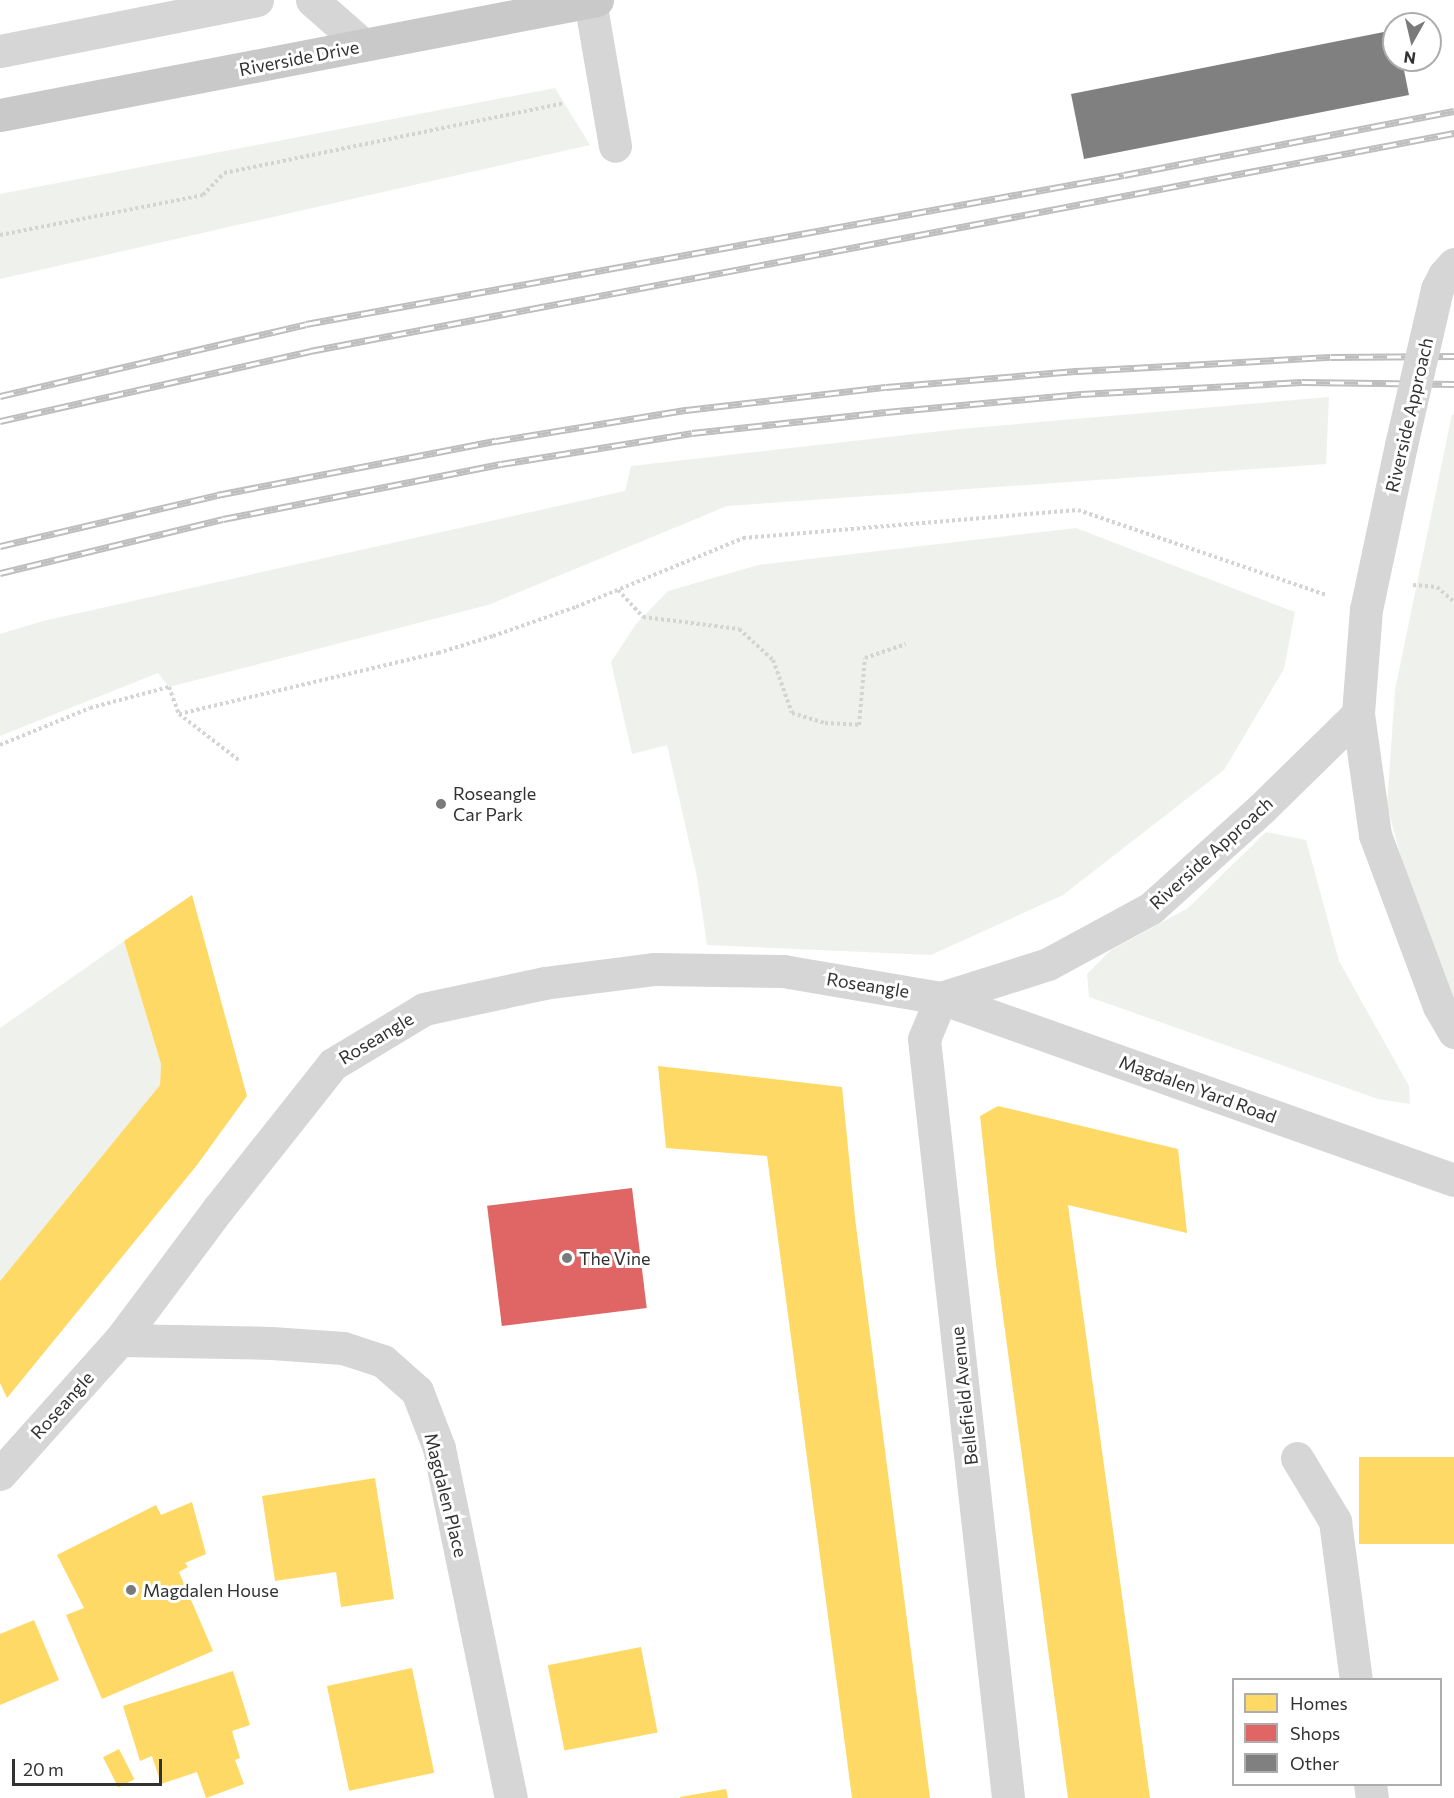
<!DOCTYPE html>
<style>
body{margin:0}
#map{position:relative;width:1454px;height:1798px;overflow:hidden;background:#fff;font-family:Commissioner,sans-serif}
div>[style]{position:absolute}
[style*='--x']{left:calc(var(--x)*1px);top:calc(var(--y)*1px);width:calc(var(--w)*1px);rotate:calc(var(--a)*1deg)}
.green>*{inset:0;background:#eff2ec}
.homes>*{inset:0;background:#ffd966;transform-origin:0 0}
.shops>*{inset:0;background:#e06666;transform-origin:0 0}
.building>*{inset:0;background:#808080}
.path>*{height:4px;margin-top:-2px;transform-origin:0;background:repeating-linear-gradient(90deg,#d4d4d4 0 3px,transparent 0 6px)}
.minor>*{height:33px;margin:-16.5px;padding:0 16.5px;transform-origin:16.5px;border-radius:16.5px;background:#d6d6d6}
.major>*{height:33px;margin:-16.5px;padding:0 16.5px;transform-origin:16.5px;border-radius:16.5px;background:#c9c9c9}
.rail>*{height:7px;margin-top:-3.5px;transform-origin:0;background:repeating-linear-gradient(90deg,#fff 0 14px,#bebebe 0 28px);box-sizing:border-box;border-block:2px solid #bebebe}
.minor-bridge>*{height:33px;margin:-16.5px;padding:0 16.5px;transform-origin:16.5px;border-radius:16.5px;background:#d6d6d6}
.dots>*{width:16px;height:16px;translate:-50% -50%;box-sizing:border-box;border:3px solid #fff;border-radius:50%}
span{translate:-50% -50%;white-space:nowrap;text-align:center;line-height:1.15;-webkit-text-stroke:6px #fff;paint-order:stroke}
.street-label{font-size:18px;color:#323232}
.poi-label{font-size:18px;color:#323232}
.left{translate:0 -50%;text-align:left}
.legend{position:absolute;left:1232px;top:1678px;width:210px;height:108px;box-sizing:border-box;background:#fff;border:2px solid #adadad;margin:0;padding:8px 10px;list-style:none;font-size:18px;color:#323232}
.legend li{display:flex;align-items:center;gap:12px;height:30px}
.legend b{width:30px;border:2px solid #adadad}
.north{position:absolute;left:1382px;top:12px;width:60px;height:60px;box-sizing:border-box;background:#fff;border:2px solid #adadad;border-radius:50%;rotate:188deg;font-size:16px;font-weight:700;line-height:24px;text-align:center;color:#323232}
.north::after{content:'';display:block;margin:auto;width:21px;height:27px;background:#7a7a7a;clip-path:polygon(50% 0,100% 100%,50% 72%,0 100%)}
.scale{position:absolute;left:12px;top:1759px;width:150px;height:27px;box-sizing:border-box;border:3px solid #323232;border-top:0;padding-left:8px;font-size:18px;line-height:21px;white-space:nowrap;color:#323232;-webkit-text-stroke:4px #fff;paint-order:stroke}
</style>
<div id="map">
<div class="green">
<i style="clip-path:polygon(555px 88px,590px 145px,0 279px,0 194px)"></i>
<i style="clip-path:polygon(1329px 397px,1326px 464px,727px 506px,488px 605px,169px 687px,158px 673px,0 736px,0 634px,43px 621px,625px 491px,631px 466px,959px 429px)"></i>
<i style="clip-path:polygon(1452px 414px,1454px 415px,1454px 1008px,1422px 934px,1387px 806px,1395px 690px)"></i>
<i style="clip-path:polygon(1076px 528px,1295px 612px,1284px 669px,1224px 770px,1063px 895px,931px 955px,707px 945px,697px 877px,667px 745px,632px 754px,611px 662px,636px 624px,668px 591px,758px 565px)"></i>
<i style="clip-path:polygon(1266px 832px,1306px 840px,1339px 961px,1409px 1086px,1410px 1104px,1378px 1099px,1089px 997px,1087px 974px,1111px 950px,1188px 908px)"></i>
<i style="clip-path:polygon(124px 941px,161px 1064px,160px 1085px,0 1281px,0 1028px)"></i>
</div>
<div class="homes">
<i style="clip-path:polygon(192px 895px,247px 1096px,197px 1165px,7px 1398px,0 1383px,0 1281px,160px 1085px,161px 1064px,124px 941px)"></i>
<i style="clip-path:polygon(658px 1066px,842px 1087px,855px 1218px,930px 1798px,852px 1798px,767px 1156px,666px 1148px)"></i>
<i style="clip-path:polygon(998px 1106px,1178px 1149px,1187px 1233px,1068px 1205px,1150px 1798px,1068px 1798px,996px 1264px,980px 1116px)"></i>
<i style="left:1454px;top:1457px;width:87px;height:95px;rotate:90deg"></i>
<i style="clip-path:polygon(375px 1478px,394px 1599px,341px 1607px,336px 1572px,275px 1581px,262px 1496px)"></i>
<i style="clip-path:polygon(192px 1502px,206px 1554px,185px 1563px,188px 1567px,179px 1572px,213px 1651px,102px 1699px,66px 1615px,84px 1608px,57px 1555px,156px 1505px,161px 1515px)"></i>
<i style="clip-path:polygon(34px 1620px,59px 1680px,0 1705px,0 1634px)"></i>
<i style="left:641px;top:1647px;width:87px;height:95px;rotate:79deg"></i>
<i style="left:412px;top:1668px;width:107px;height:87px;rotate:78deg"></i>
<i style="clip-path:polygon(233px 1671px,250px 1725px,232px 1731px,240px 1758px,235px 1760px,244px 1784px,206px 1798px,197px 1772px,161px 1784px,152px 1756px,140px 1761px,123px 1706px)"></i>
<i style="left:119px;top:1749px;width:34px;height:18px;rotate:63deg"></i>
<i style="clip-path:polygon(726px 1789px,728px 1798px,680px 1798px,680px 1797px)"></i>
</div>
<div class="shops">
<i style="left:632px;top:1188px;width:121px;height:146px;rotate:83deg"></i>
</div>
<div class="building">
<i style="clip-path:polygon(1394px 30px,1394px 60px,1402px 60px,1409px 95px,1084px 159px,1071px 94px)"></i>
</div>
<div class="path">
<i style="--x:0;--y:235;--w:207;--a:-11.1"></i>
<i style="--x:203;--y:195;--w:30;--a:-46"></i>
<i style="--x:224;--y:173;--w:347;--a:-11.6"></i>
<i style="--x:1413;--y:585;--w:24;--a:5"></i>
<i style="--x:1437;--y:587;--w:23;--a:41"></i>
<i style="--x:618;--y:590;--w:37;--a:47"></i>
<i style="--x:643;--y:617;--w:97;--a:7.1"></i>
<i style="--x:739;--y:629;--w:46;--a:42.4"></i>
<i style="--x:773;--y:660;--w:56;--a:70.3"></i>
<i style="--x:792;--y:713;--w:34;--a:17"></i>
<i style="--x:825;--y:723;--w:34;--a:3"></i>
<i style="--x:859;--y:725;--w:67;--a:-84.9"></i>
<i style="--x:865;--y:658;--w:43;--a:-18.9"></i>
<i style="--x:179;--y:714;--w:266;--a:-13.3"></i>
<i style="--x:438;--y:653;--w:58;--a:-17.2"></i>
<i style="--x:493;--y:636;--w:88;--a:-19.3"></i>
<i style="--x:576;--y:607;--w:181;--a:-22.4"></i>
<i style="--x:743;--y:538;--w:336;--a:-4.8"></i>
<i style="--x:1078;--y:510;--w:262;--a:18.9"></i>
<i style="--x:0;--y:745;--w:97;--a:-22.3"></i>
<i style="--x:90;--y:708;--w:82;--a:-14.9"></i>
<i style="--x:169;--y:687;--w:29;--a:70"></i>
<i style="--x:179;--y:714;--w:78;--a:37.7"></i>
</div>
<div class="minor">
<i style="--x:312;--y:0;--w:68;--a:41.4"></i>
<i style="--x:590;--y:1;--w:147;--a:80.2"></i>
<i style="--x:0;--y:51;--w:262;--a:-11.2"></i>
<i style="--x:1437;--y:289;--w:16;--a:-63"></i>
<i style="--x:1444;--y:275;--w:15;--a:-48"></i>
<i style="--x:1401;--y:445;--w:168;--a:102"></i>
<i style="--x:1366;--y:609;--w:105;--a:94.4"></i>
<i style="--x:1358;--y:714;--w:122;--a:82"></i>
<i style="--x:1375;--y:835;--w:183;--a:69.5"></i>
<i style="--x:1439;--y:1006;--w:30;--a:60"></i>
<i style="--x:941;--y:998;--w:44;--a:112.5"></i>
<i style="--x:924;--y:1039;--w:764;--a:83.68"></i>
<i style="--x:941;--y:998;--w:112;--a:-17.6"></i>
<i style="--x:1048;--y:964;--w:117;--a:-28.5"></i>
<i style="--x:1151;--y:908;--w:149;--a:-42"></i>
<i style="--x:1262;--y:808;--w:134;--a:-44.4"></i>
<i style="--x:120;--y:1340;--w:151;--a:1.1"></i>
<i style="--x:271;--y:1343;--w:72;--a:4"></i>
<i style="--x:343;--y:1348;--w:42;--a:18"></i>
<i style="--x:383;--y:1361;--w:45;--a:41.4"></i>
<i style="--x:417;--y:1391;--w:61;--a:68.9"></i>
<i style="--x:439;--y:1448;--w:357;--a:78.4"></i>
<i style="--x:1297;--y:1458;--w:74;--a:58.9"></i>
<i style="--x:1335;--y:1521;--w:160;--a:82.5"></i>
<i style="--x:0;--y:1474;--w:180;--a:-48.2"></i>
<i style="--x:120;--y:1340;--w:164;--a:-53.2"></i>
<i style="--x:218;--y:1209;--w:185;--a:-51.6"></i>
<i style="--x:333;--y:1064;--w:106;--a:-31.1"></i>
<i style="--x:424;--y:1009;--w:123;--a:-12.2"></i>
<i style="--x:544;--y:983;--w:112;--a:-7.2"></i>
<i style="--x:655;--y:969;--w:128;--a:0.9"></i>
<i style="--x:783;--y:971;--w:160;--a:9.7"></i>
<i style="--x:941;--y:998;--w:544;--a:19.53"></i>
<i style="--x:1370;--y:1784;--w:14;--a:82"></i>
</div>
<div class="major">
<i style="--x:0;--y:115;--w:608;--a:-10.9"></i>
</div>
<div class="rail">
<i style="--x:0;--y:396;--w:314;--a:-13.2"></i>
<i style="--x:306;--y:324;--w:831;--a:-10.32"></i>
<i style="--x:1124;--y:175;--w:336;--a:-11"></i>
<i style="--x:0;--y:421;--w:318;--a:-12.7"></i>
<i style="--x:310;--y:351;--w:1165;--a:-10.79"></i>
<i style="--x:0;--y:546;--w:223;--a:-13.2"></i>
<i style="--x:217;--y:495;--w:284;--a:-11"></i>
<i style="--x:496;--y:441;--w:193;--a:-9.3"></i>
<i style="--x:686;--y:410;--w:201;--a:-6.6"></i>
<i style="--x:886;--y:387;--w:193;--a:-4.8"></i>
<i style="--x:1078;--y:371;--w:253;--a:-3.2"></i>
<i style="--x:1331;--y:357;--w:123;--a:-0.5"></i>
<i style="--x:0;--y:573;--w:229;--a:-13.6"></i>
<i style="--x:223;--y:519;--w:283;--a:-11.2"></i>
<i style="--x:501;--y:464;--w:193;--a:-9.2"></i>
<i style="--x:692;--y:433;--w:195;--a:-6.2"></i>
<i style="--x:886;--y:412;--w:196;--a:-5.3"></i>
<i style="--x:1081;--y:394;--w:221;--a:-3.1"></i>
<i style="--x:1302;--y:382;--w:152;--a:0.8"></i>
</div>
<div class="minor-bridge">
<i style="--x:1401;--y:445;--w:160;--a:-77"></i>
</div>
<div class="dots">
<i style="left:441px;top:804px;background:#7a7a7a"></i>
<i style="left:567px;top:1258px;background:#7a7a7a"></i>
<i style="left:131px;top:1590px;background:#7a7a7a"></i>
</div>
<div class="street-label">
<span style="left:299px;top:58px;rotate:-11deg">Riverside Drive</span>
<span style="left:1409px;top:415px;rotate:-77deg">Riverside Approach</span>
<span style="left:1211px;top:853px;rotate:-42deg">Riverside Approach</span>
<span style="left:868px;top:985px;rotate:9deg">Roseangle</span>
<span style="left:376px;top:1038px;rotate:-31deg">Roseangle</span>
<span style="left:1198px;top:1089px;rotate:20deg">Magdalen Yard Road</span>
<span style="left:964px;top:1396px;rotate:-96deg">Bellefield Avenue</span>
<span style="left:62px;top:1405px;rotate:-48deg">Roseangle</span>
<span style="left:446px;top:1495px;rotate:76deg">Magdalen Place</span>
</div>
<div class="poi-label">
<span class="left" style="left:453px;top:804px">Roseangle<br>Car Park</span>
<span class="left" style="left:579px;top:1258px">The Vine</span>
<span class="left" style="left:143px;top:1590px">Magdalen House</span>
</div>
<ul class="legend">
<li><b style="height:16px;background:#ffd966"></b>Homes</li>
<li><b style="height:16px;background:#e06666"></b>Shops</li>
<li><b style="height:16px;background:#808080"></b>Other</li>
</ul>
<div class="north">N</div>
<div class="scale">20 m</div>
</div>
